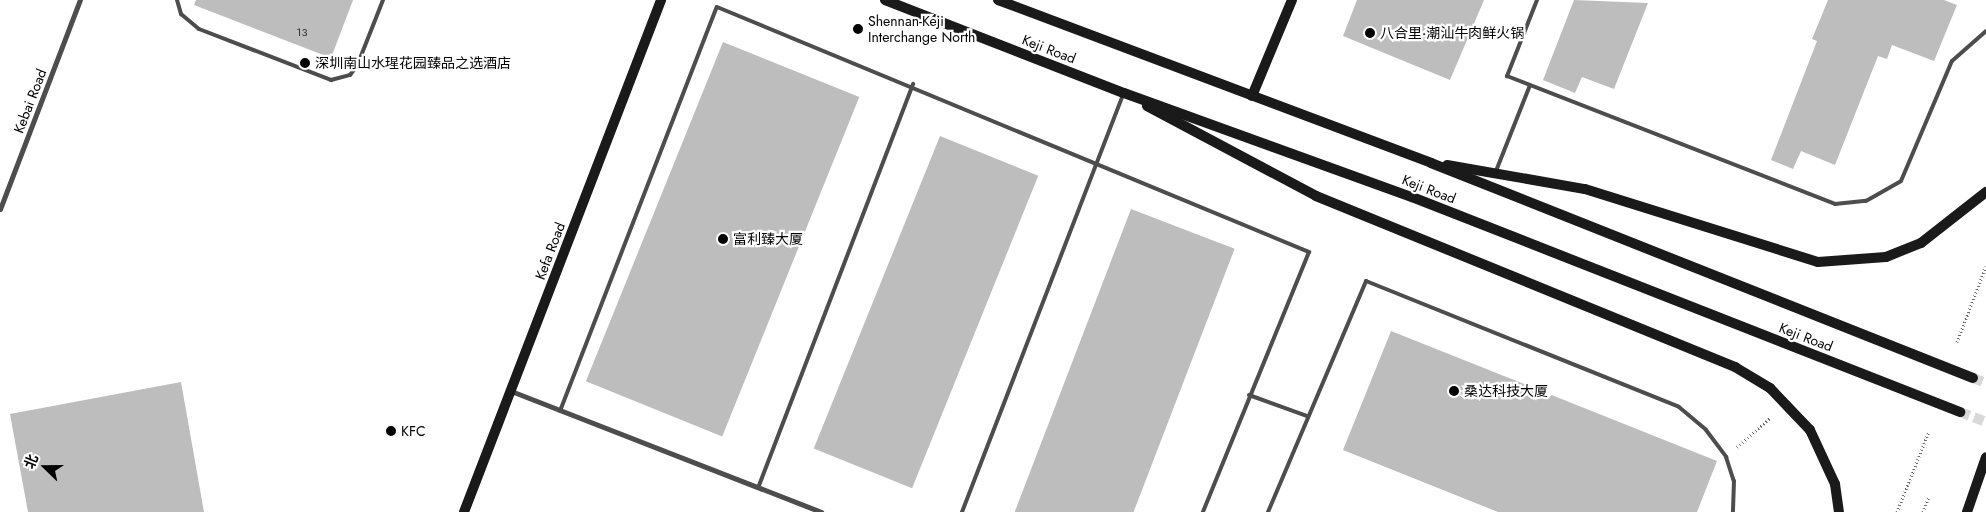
<!DOCTYPE html>
<meta charset="utf-8">
<style>
body{margin:0}
#map{position:relative;width:1986px;height:512px;overflow:hidden;background:#fff;font-family:Jost,"Noto Sans SC",sans-serif}
div>[style]{position:absolute}
[style*='--x']{left:calc(var(--x)*1px);top:calc(var(--y)*1px);width:calc(var(--w)*1px);rotate:calc(var(--a)*1deg)}
.building>*{inset:0;background:#bdbdbd;transform-origin:0 0}
.secondary-tunnel>*{height:10px;margin-top:-5px;transform-origin:0;background:repeating-linear-gradient(90deg,#d9d9d9 0 10px,transparent 0 15px)}
.path>*{height:3px;margin-top:-1.5px;transform-origin:0;background:repeating-linear-gradient(90deg,#6f6f6f 0 1px,transparent 0 3.5px)}
.lane>*{height:4px;margin:-2px;padding:0 2px;transform-origin:2px;border-radius:2px;background:#4d4d4d}
.street>*{height:5px;margin:-2.5px;padding:0 2.5px;transform-origin:2.5px;border-radius:2.5px;background:#4d4d4d}
.secondary>*{height:10px;margin:-5px;padding:0 5px;transform-origin:5px;border-radius:5px;background:#1a1a1a}
.dots>*{width:14px;height:14px;translate:-50% -50%;box-sizing:border-box;border:2px solid #fff;border-radius:50%}
span{translate:-50% -50%;white-space:nowrap;text-align:center;line-height:1.15;-webkit-text-stroke:4.5px #fff;paint-order:stroke}
.number-label{font-size:11px;color:#2f2f2f}
.number-label span{-webkit-text-stroke-width:0}
.poi-label{font-size:14px;color:#000}
.left{translate:0 -50%;text-align:left}
.street-label{font-size:14px;color:#000}
.north{position:absolute;left:20px;top:442px;width:50px;height:50px;-webkit-text-stroke:4px #fff;paint-order:stroke;rotate:292deg;font-size:14px;font-weight:700;line-height:20px;text-align:center;color:#000}
.north::after{content:'';display:block;margin:auto;width:18px;height:22px;background:#000;clip-path:polygon(50% 0,100% 100%,50% 72%,0 100%)}
</style>
<div id="map">
<div class="building">
<i style="clip-path:polygon(196px 0,353px 0,331px 58px,194px 5px)"></i>
<i style="clip-path:polygon(1357px 0,1484px 0,1450px 80px,1343px 36px)"></i>
<i style="clip-path:polygon(1574px 0,1648px 3px,1614px 89px,1582px 77px,1575px 93px,1543px 80px)"></i>
<i style="clip-path:polygon(1828px 0,1944px 0,1957px 5px,1934px 61px,1892px 45px,1887px 59px,1878px 56px,1835px 165px,1801px 151px,1793px 169px,1771px 160px,1817px 41px,1812px 39px)"></i>
<i style="left:723px;top:42px;width:147px;height:366px;rotate:22deg"></i>
<i style="left:940px;top:136px;width:106px;height:337px;rotate:22deg"></i>
<i style="left:1131px;top:209px;width:111px;height:325px;rotate:21deg"></i>
<i style="clip-path:polygon(1391px 331px,1717px 461px,1697px 512px,1498px 512px,1343px 450px)"></i>
<i style="clip-path:polygon(181px 382px,204px 512px,28px 512px,10px 414px)"></i>
</div>
<div class="secondary-tunnel">
<i style="--x:1973;--y:378;--w:14;--a:21"></i>
<i style="--x:1960;--y:412;--w:28;--a:21"></i>
</div>
<div class="path">
<i style="--x:1957;--y:342;--w:81;--a:-69.1"></i>
<i style="--x:1737;--y:447;--w:44;--a:-41.3"></i>
<i style="--x:1897;--y:512;--w:87;--a:-68.4"></i>
<i style="--x:1923;--y:512;--w:17;--a:-69"></i>
</div>
<div class="lane">
<i style="--x:177;--y:0;--w:15;--a:74"></i>
<i style="--x:181;--y:14;--w:23;--a:40"></i>
<i style="--x:199;--y:29;--w:142;--a:21.1"></i>
<i style="--x:331;--y:80;--w:20;--a:-15"></i>
<i style="--x:350;--y:75;--w:11;--a:-52"></i>
<i style="--x:357;--y:66;--w:71;--a:-68.5"></i>
<i style="--x:1537;--y:0;--w:82;--a:111.5"></i>
<i style="--x:1507;--y:76;--w:352;--a:21.3"></i>
<i style="--x:1835;--y:204;--w:31;--a:-6"></i>
<i style="--x:1866;--y:201;--w:40;--a:-29.7"></i>
<i style="--x:1901;--y:181;--w:130;--a:-67"></i>
<i style="--x:1952;--y:61;--w:45;--a:-41.4"></i>
<i style="--x:1496;--y:171;--w:92;--a:-68.4"></i>
<i style="--x:1249;--y:395;--w:62;--a:19.9"></i>
<i style="--x:560;--y:411;--w:433;--a:-68.8"></i>
<i style="--x:717;--y:7;--w:641;--a:22.48"></i>
<i style="--x:1309;--y:252;--w:281;--a:112.2"></i>
<i style="--x:758;--y:488;--w:433;--a:-69"></i>
<i style="--x:962;--y:512;--w:449;--a:-68.9"></i>
<i style="--x:1268;--y:512;--w:251;--a:-67"></i>
<i style="--x:1366;--y:281;--w:337;--a:21.9"></i>
<i style="--x:1679;--y:407;--w:35;--a:40"></i>
<i style="--x:1706;--y:430;--w:34;--a:53"></i>
<i style="--x:1726;--y:457;--w:25;--a:72"></i>
<i style="--x:1734;--y:481;--w:31;--a:92"></i>
</div>
<div class="street">
<i style="--x:0;--y:209;--w:224;--a:-69.1"></i>
<i style="--x:511;--y:391;--w:333;--a:21.3"></i>
</div>
<div class="secondary">
<i style="--x:885;--y:0;--w:256;--a:21.3"></i>
<i style="--x:1124;--y:93;--w:306;--a:19.9"></i>
<i style="--x:1412;--y:197;--w:589;--a:21.42"></i>
<i style="--x:998;--y:0;--w:463;--a:20.6"></i>
<i style="--x:1431;--y:163;--w:583;--a:21.64"></i>
<i style="--x:1252;--y:96;--w:104;--a:-67.4"></i>
<i style="--x:1147;--y:106;--w:191;--a:28"></i>
<i style="--x:1316;--y:196;--w:453;--a:22.2"></i>
<i style="--x:1735;--y:367;--w:41;--a:31"></i>
<i style="--x:1770;--y:388;--w:58;--a:46.4"></i>
<i style="--x:1810;--y:430;--w:60;--a:65.2"></i>
<i style="--x:1835;--y:484;--w:28;--a:82"></i>
<i style="--x:1447;--y:165;--w:140;--a:9.9"></i>
<i style="--x:1585;--y:189;--w:244;--a:17.4"></i>
<i style="--x:1818;--y:262;--w:68;--a:-4.2"></i>
<i style="--x:1886;--y:257;--w:38;--a:-22"></i>
<i style="--x:1921;--y:243;--w:83;--a:-38.1"></i>
<i style="--x:464;--y:512;--w:549;--a:-68.95"></i>
<i style="--x:1967;--y:512;--w:58;--a:-70.9"></i>
</div>
<div class="dots">
<i style="left:858px;top:29px;background:#000"></i>
<i style="left:1370px;top:33px;background:#000"></i>
<i style="left:305px;top:63px;background:#000"></i>
<i style="left:723px;top:239px;background:#000"></i>
<i style="left:1454px;top:391px;background:#000"></i>
<i style="left:391px;top:431px;background:#000"></i>
</div>
<div class="number-label">
<span style="left:302px;top:32px">13</span>
</div>
<div class="poi-label">
<span class="left" style="left:868px;top:29px">Shennan-Keji<br>Interchange North</span>
<span class="left" style="left:1380px;top:33px">八合里·潮汕牛肉鲜火锅</span>
<span class="left" style="left:315px;top:63px">深圳南山水瑆花园臻品之选酒店</span>
<span class="left" style="left:733px;top:239px">富利臻大厦</span>
<span class="left" style="left:1464px;top:391px">桑达科技大厦</span>
<span class="left" style="left:401px;top:431px">KFC</span>
</div>
<div class="street-label">
<span style="left:1049px;top:49px;rotate:21deg">Keji Road</span>
<span style="left:30px;top:101px;rotate:-69deg">Kebai Road</span>
<span style="left:1429px;top:189px;rotate:21deg">Keji Road</span>
<span style="left:550px;top:251px;rotate:-69deg">Kefa Road</span>
<span style="left:1806px;top:337px;rotate:21deg">Keji Road</span>
</div>
<div class="north">北</div>
</div>
